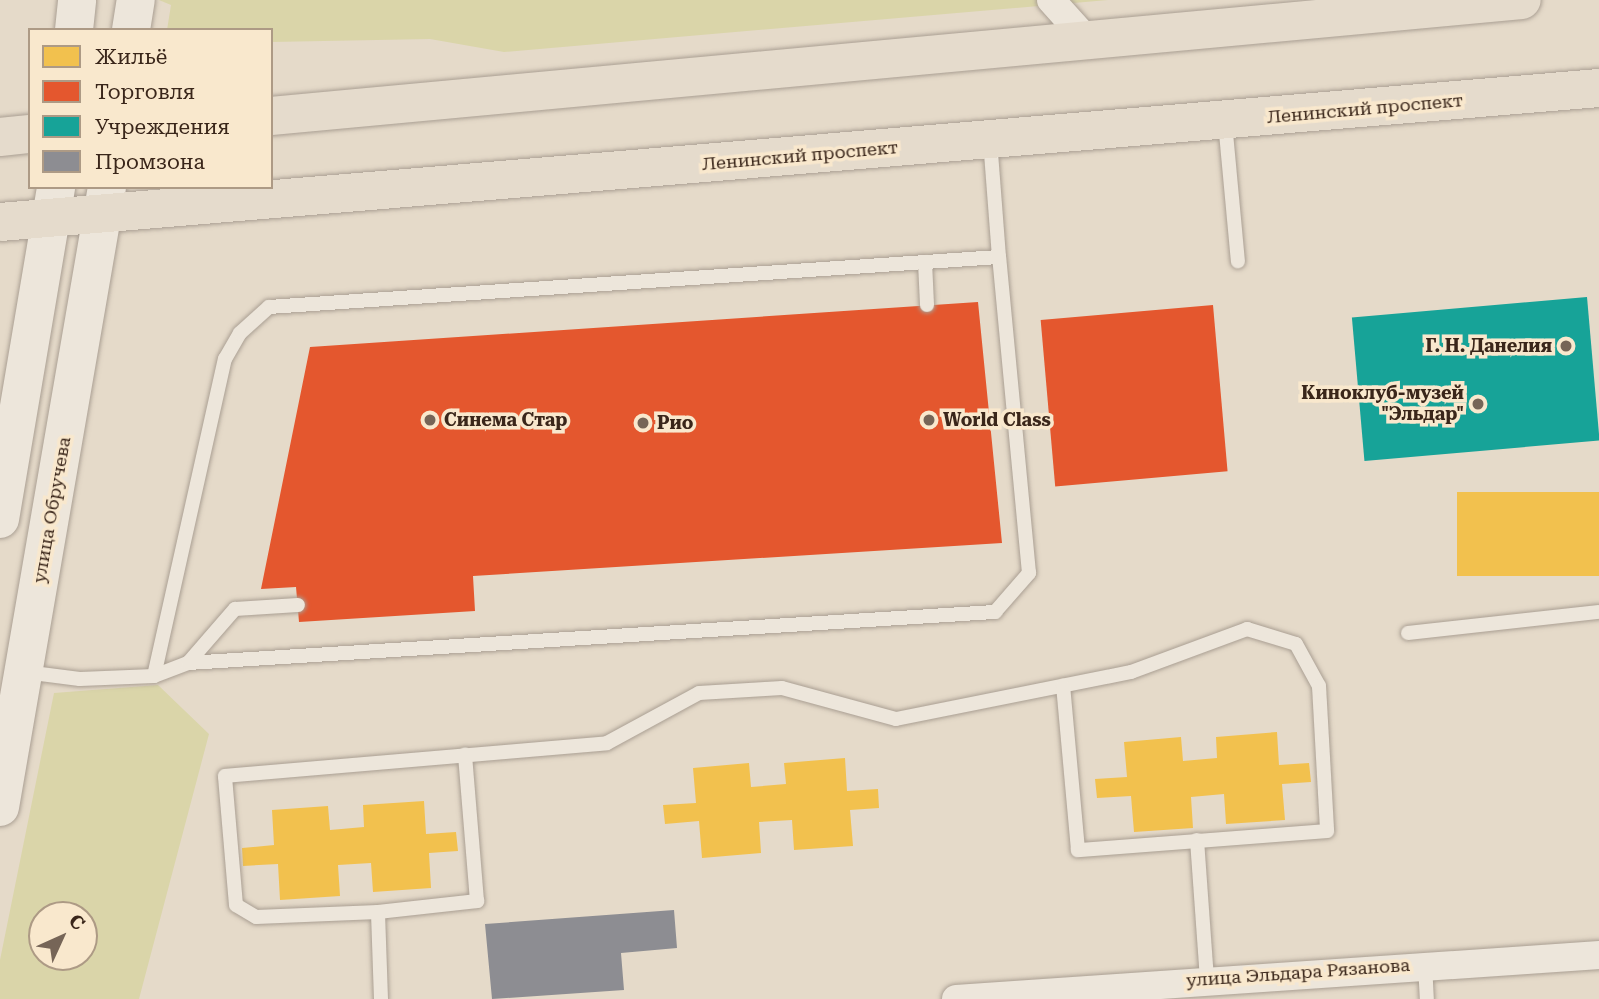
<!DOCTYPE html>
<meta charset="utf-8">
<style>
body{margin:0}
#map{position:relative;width:1599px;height:999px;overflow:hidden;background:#e5dac9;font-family:"Roboto Serif",serif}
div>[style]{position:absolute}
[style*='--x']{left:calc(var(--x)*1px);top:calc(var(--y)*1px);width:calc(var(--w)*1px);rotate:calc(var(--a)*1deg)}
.green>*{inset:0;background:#dad5a9}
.homes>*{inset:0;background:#f2c14e;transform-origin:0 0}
.shops>*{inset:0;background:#e4572e;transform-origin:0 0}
.public>*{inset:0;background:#17a398;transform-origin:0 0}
.industry>*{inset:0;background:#8d8d92}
.roads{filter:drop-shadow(0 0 2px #aa9f93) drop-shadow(0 0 2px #aa9f93)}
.lane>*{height:14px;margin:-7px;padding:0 7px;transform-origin:7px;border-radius:7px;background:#ede6db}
.street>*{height:28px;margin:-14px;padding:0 14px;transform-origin:14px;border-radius:14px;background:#ede6db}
.secondary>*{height:38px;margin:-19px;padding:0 19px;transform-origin:19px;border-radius:19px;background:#ede6db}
.primary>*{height:38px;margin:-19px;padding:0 19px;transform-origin:19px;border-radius:19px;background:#e5dbcc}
.dots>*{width:19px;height:19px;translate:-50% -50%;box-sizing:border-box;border:4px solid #f9e8cd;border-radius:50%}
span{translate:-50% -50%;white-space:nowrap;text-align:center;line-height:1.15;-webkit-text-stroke:7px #f9e8cd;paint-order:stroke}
.street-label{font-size:18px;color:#3a261a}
.poi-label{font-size:18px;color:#3a261a;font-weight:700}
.right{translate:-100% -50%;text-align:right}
.left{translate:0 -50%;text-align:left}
.legend{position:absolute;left:28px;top:28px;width:245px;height:161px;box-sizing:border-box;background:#f9e8cd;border:2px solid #ad9a85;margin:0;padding:9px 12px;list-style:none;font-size:21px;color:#3a261a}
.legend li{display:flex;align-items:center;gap:14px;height:35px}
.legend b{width:35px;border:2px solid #ad9a85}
.north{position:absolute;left:28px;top:901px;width:70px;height:70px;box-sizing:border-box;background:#f9e8cd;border:2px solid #ad9a85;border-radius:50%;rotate:45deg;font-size:19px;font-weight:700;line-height:28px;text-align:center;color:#3a261a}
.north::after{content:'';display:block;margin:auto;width:24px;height:32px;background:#766557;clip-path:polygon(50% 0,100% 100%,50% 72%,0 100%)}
</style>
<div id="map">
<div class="green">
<i style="clip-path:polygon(159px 0,1108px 0,504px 52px,430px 39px,271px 42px,271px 30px,167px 30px,171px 5px)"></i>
<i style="clip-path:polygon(evenodd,158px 685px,209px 734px,139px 999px,0 999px,0 960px,54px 693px,158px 685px,42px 915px,84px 915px,84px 957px,42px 957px,42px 915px)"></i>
</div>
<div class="homes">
<i style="left:1599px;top:492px;width:84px;height:142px;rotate:90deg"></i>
<i style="clip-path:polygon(1277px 732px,1279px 765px,1309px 763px,1311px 782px,1282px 784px,1285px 820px,1226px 824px,1224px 794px,1191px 797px,1193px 828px,1134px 832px,1131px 796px,1097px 798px,1095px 779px,1127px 777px,1124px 742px,1181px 737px,1183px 761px,1217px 758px,1216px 737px)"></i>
<i style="clip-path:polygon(845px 758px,847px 791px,878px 789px,879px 808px,850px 810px,853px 846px,794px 850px,792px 820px,759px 822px,761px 853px,702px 858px,699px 821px,665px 824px,663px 805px,696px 803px,693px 768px,749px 763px,751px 787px,786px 784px,784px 763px)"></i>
<i style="clip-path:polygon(424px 801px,426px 834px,456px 832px,458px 851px,429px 853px,431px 888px,373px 892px,371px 863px,338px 865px,340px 896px,280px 900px,278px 864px,243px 866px,242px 848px,274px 845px,272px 810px,328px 806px,330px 830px,364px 827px,363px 805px)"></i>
</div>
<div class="shops">
<i style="clip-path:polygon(978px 302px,1002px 543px,473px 576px,475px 611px,299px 622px,296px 587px,261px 589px,310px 347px)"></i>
<i style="left:1213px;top:305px;width:167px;height:173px;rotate:85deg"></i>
</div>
<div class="public">
<i style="left:1587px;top:297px;width:144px;height:236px;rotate:85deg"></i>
</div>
<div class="industry">
<i style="clip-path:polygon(674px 910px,677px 948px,621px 953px,624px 990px,492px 999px,485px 924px)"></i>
</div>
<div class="roads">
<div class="lane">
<i style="--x:1225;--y:122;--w:140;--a:84.7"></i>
<i style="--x:925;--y:262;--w:43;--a:87.3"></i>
<i style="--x:1408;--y:633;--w:192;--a:-6.3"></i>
<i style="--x:188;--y:663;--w:72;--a:-49"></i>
<i style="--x:235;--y:609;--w:63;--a:-3.6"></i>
<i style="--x:25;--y:672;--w:55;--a:7.3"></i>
<i style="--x:80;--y:679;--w:74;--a:-2.3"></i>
<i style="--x:154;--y:676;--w:325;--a:-77.4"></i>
<i style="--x:225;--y:359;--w:30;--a:-60"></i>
<i style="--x:240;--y:333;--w:39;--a:-42"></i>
<i style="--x:269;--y:307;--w:732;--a:-3.92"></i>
<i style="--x:999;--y:257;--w:117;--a:-94.4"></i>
<i style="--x:154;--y:676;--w:36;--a:-21"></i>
<i style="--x:188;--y:663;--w:809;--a:-3.62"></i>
<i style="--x:995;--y:612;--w:52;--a:-48.9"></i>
<i style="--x:1029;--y:573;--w:317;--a:-95.4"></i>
<i style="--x:1197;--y:840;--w:140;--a:85.9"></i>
<i style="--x:378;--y:912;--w:100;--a:-6.3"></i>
<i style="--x:477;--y:901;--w:147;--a:-94.7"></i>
<i style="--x:1425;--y:964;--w:35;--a:87"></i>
<i style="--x:381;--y:999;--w:87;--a:-92"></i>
<i style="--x:378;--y:912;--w:122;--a:177.7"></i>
<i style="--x:256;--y:917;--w:23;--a:-149"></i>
<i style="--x:236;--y:905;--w:129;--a:-94.9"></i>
<i style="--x:225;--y:776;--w:383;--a:-4.9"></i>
<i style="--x:607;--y:743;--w:105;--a:-28.5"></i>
<i style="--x:699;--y:693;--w:83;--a:-3.4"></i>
<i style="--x:782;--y:688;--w:118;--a:15.2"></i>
<i style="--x:896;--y:719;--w:240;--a:-11.3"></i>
<i style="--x:1131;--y:672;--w:124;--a:-20.3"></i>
<i style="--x:1247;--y:629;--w:51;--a:17"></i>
<i style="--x:1296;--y:644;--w:48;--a:61.3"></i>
<i style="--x:1319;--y:686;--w:145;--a:86.8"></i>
<i style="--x:1327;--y:831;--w:250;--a:175.6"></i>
<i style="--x:1078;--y:850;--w:165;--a:-95.2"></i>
</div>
<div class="street">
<i style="--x:1051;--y:0;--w:52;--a:48.1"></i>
<i style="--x:956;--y:999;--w:645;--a:-3.91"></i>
</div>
<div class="secondary">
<i style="--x:74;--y:30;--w:30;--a:-84"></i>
<i style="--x:131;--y:30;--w:30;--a:-81"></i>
<i style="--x:0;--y:519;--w:337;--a:-80.4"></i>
<i style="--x:0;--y:807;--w:629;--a:-80.21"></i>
</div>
<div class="primary">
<i style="--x:271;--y:116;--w:1256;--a:-5.3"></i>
<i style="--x:0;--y:137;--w:30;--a:-6"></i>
<i style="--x:0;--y:222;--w:1605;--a:-4.79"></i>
</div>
</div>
<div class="dots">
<i style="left:1566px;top:346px;background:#766557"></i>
<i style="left:1478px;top:404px;background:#766557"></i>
<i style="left:430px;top:420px;background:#766557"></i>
<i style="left:929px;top:420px;background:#766557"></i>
<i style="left:643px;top:423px;background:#766557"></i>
</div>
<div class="street-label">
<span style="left:1365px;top:109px;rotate:-5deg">Ленинский проспект</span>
<span style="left:800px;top:156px;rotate:-5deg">Ленинский проспект</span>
<span style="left:52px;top:510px;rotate:-80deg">улица Обручева</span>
<span style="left:1298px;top:973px;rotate:-4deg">улица Эльдара Рязанова</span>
</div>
<div class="poi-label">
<span class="right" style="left:1552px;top:346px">Г. Н. Данелия</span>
<span class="right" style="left:1464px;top:404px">Киноклуб-музей<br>"Эльдар"</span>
<span class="left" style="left:444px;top:420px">Синема Стар</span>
<span class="left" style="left:943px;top:420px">World Class</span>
<span class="left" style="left:657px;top:423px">Рио</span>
</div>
<ul class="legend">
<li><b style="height:19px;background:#f2c14e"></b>Жильё</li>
<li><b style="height:19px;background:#e4572e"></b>Торговля</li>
<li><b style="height:19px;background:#17a398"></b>Учреждения</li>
<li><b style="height:19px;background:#8d8d92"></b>Промзона</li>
</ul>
<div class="north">С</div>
</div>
